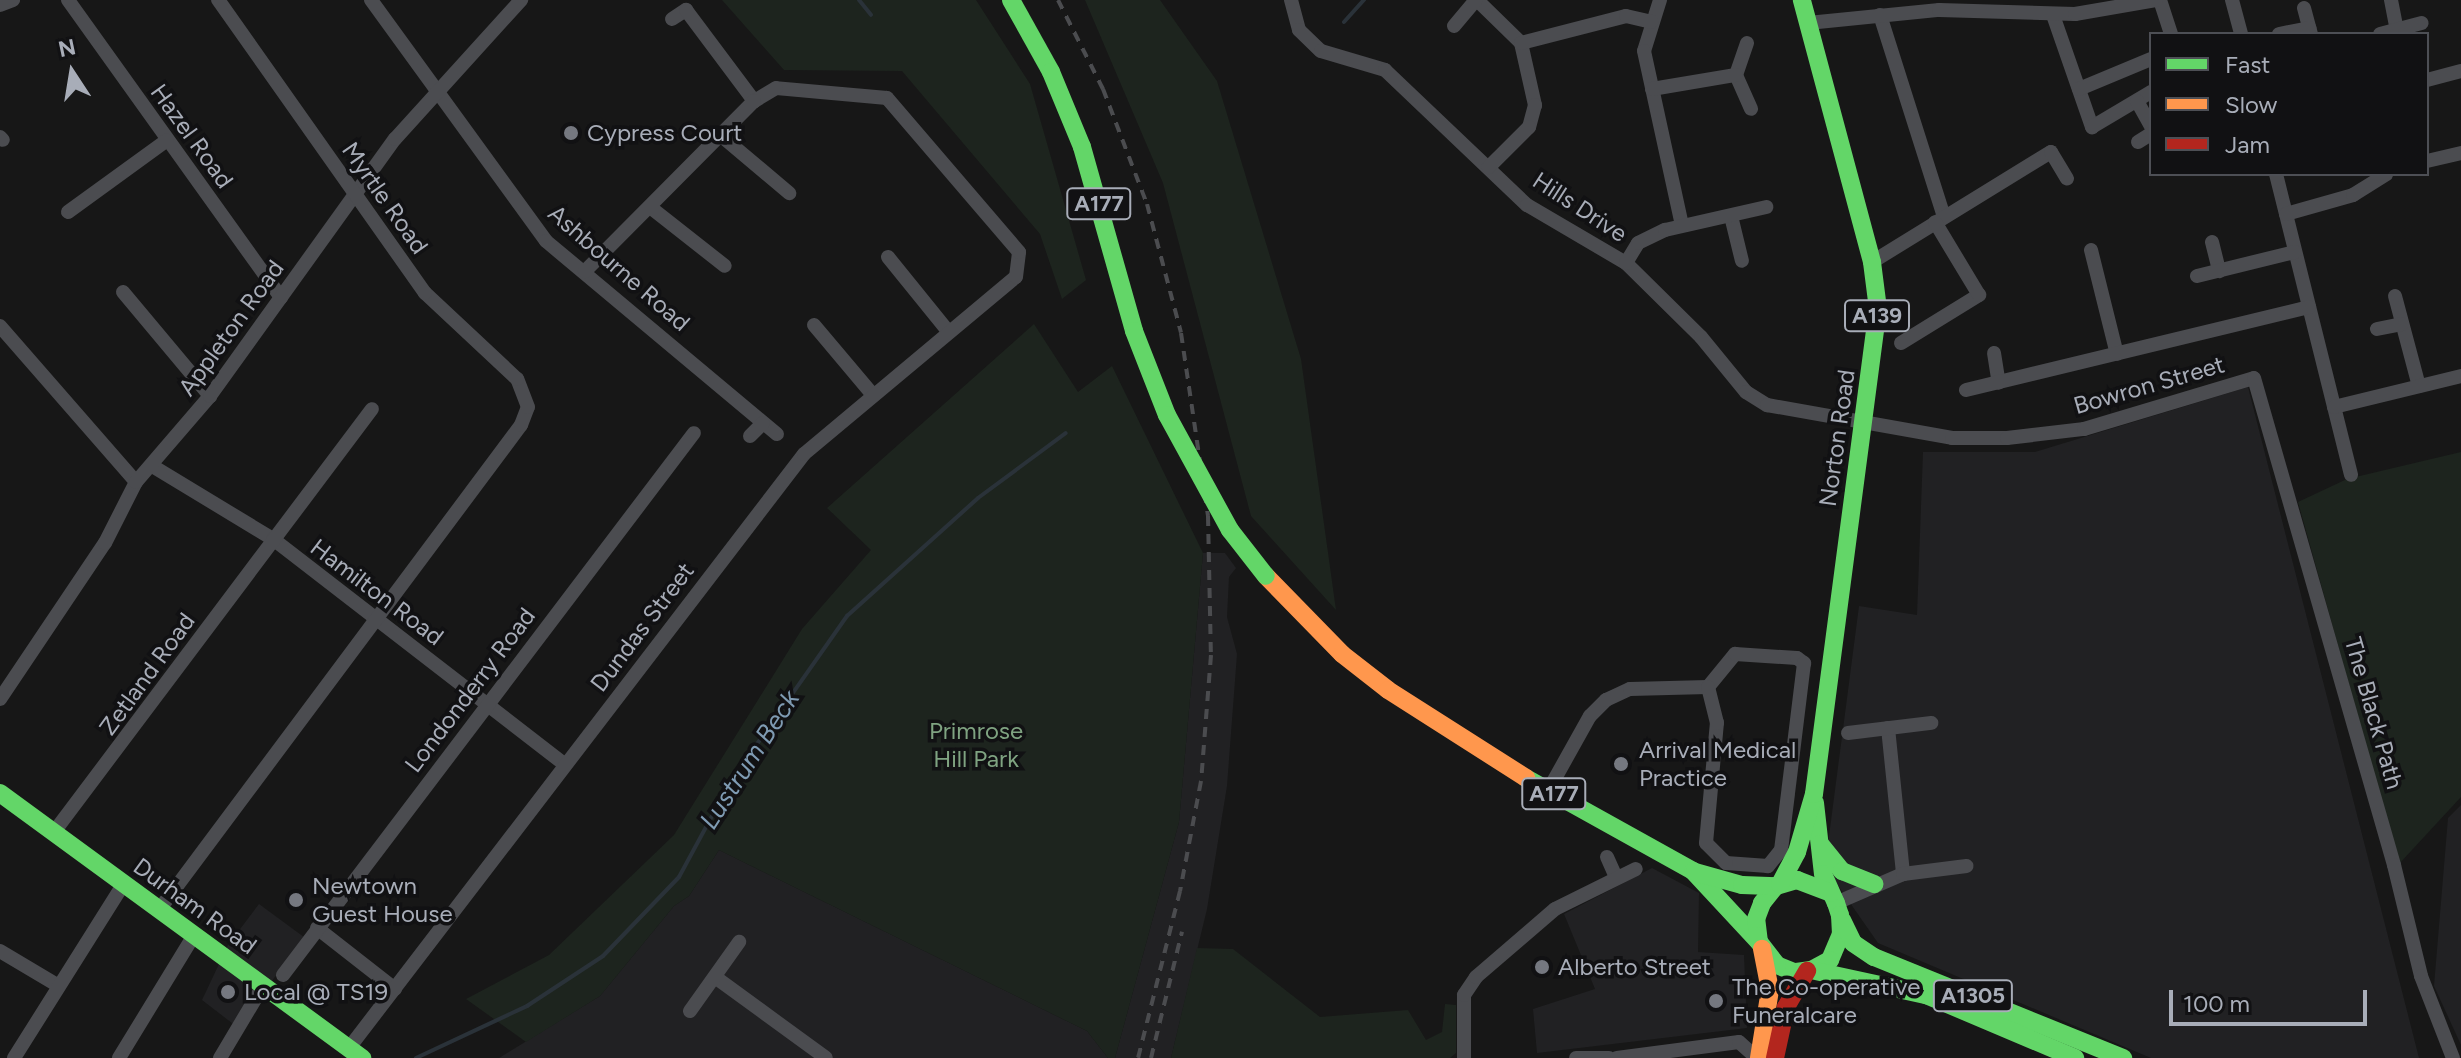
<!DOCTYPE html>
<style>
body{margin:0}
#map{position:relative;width:2461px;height:1058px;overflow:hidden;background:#171717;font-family:Figtree,sans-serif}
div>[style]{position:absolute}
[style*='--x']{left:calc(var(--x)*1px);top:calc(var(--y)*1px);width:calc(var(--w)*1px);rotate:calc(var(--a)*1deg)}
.built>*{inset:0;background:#212123}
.green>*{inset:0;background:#1d241e}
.stream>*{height:4px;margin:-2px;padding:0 2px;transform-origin:2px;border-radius:2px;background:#2a3239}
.street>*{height:14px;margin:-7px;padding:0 7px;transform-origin:7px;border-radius:7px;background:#4b4c50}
.fast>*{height:18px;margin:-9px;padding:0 9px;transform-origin:9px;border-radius:9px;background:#63d668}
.slow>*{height:18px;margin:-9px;padding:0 9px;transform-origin:9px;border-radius:9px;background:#ff974d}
.jam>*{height:18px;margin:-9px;padding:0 9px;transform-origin:9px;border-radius:9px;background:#b3261e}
.rail>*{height:4px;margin-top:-2px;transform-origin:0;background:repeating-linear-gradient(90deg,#4b4c4f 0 10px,transparent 0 18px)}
.fast-bridge>*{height:18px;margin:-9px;padding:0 9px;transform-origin:9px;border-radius:9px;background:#63d668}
.dots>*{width:22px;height:22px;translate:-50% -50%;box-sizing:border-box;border:4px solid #111113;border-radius:50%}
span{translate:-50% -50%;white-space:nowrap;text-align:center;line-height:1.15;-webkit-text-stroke:7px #111113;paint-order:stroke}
.shield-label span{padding:2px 6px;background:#111113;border:2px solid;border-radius:6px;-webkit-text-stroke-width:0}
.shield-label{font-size:22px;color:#a8adb8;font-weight:700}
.poi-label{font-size:24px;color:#a8adb8}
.left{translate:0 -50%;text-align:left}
.street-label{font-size:24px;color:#a8adb8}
.park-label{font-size:24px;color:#7fa381}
.water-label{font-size:26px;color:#7f9bb3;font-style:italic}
.legend{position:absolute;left:2149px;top:32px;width:280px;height:144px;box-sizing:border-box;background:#111113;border:2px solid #4d4f55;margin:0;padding:10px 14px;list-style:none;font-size:24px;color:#a8adb8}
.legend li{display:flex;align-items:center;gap:16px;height:40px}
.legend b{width:40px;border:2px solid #4d4f55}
.north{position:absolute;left:32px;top:32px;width:80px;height:80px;-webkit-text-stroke:6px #111113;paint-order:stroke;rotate:348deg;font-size:22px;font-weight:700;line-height:32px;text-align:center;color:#a8adb8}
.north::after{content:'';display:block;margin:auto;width:28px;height:36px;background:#a8adb8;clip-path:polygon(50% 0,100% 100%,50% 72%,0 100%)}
.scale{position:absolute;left:2169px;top:990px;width:198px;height:36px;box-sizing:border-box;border:4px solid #a8adb8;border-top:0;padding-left:10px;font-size:24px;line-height:28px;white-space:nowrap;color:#a8adb8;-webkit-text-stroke:6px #111113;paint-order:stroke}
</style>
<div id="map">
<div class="built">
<i style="clip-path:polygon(2248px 387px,2419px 1058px,2151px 1058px,1878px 943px,1825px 867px,1859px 606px,1917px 615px,1923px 452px,2035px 452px)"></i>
<i style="clip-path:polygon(1203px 553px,1225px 553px,1236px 568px,1229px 577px,1227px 617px,1237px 654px,1227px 786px,1207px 909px,1171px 1058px,1115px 1058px,1179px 822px)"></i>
<i style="clip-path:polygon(2461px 805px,2461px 1045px,2434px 986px,2448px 818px)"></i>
<i style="clip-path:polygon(719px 850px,1087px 1031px,1108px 1058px,499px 1058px,600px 996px,674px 906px,689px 896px)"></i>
<i style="clip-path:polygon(1652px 868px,1699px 893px,1698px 952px,1744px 955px,1747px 1028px,1537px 1053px,1533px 1009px,1595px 989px,1564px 914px)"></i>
<i style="clip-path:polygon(259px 904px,308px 940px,274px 978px,241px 1030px,202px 1000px,228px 945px)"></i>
</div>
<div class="green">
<i style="clip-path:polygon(722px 0,976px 0,1030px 84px,1086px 280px,1062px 299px,1040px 234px,902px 71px,784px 70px)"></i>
<i style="clip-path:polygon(1085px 0,1160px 0,1217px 81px,1301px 359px,1336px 610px,1251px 516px,1163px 183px)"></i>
<i style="clip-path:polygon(1034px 324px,1078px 392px,1112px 366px,1203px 553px,1179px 822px,1115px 1058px,1108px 1058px,1087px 1031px,719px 850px,689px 896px,674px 906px,600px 996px,526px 1042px,466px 999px,549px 955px,674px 835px,802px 629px,871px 550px,827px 508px)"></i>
<i style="clip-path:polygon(2461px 452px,2461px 797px,2399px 864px,2298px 502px,2347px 479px)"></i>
<i style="clip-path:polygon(1197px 948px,1233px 949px,1320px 1017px,1408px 1010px,1426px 1040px,1442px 1032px,1445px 1004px,1456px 1005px,1456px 1053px,1450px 1058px,1171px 1058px)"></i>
</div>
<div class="stream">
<i style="--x:859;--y:0;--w:19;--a:51"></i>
<i style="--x:1344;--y:22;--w:30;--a:-48"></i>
<i style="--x:416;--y:1058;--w:123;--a:-25.1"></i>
<i style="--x:527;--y:1006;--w:91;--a:-33.3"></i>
<i style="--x:603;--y:956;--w:110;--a:-46.1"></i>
<i style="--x:679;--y:877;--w:109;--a:-61.6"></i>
<i style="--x:731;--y:781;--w:202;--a:-54.9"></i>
<i style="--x:847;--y:616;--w:176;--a:-42"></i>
<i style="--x:978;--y:498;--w:109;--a:-36.5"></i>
</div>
<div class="street">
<i style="--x:68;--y:0;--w:366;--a:54.4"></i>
<i style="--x:371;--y:0;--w:298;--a:54"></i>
<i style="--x:546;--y:241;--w:301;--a:39.9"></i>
<i style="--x:1291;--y:0;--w:31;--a:75"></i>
<i style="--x:1299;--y:30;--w:30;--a:44"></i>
<i style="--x:1321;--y:51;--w:67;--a:16.5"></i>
<i style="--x:1385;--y:70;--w:196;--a:43.6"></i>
<i style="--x:1527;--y:205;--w:115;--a:30.4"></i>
<i style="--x:1626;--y:263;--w:105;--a:44.6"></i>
<i style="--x:1701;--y:337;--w:71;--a:50.7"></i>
<i style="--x:1746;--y:392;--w:25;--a:32"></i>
<i style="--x:1767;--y:405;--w:188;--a:10.1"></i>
<i style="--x:1952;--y:438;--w:55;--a:0"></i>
<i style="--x:2007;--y:438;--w:78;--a:-6.7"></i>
<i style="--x:2084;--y:429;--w:177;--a:-16.7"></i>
<i style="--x:2254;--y:378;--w:507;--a:73.96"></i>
<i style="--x:2394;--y:865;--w:114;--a:76.3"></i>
<i style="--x:2421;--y:976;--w:88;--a:68.7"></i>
<i style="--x:1477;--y:0;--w:62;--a:44.3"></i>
<i style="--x:1521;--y:43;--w:64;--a:77.3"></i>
<i style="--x:1535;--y:105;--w:23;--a:105"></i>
<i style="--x:1529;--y:127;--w:57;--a:135"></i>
<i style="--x:1660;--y:0;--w:53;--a:107.4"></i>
<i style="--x:1644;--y:51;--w:178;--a:77.7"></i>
<i style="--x:2160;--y:0;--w:36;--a:72"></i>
<i style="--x:2232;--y:0;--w:35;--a:75"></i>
<i style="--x:2391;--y:0;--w:31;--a:79"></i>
<i style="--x:0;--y:5;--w:14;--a:-21"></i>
<i style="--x:2304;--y:8;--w:27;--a:75"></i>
<i style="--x:1880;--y:15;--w:212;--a:72.4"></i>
<i style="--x:2053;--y:15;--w:119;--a:70.8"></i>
<i style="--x:2092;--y:127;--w:69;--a:-30.7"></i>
<i style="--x:672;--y:19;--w:17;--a:-33"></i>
<i style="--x:686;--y:10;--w:114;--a:53.2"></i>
<i style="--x:1808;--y:23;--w:132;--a:-5.7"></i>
<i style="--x:1939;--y:10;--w:136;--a:1.7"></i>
<i style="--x:2075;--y:14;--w:82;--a:-9.8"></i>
<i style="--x:1454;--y:26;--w:34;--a:-50"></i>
<i style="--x:2279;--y:34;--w:31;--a:-11"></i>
<i style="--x:2380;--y:34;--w:43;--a:-14.7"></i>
<i style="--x:1521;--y:43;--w:108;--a:-14.4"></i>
<i style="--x:1626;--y:16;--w:26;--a:13"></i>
<i style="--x:1747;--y:43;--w:34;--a:109"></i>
<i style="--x:1736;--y:75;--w:37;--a:66"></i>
<i style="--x:2427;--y:80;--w:35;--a:-15"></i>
<i style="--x:1652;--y:89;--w:85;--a:-9.5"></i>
<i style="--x:2079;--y:89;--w:78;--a:-22.6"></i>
<i style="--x:2137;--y:101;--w:29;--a:61"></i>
<i style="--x:719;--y:134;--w:92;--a:40.1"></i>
<i style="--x:0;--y:137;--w:4;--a:45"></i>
<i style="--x:2138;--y:142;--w:15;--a:-32"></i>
<i style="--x:2427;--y:161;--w:35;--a:-13"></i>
<i style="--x:2276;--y:174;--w:310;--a:76"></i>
<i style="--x:650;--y:207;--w:95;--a:38.2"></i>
<i style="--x:68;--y:212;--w:122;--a:-36"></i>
<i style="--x:2286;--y:214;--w:70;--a:-15.8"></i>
<i style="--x:2353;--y:195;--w:39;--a:-32"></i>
<i style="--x:1731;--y:216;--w:46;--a:76.3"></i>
<i style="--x:2212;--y:242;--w:30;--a:76"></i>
<i style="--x:2091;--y:250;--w:107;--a:76"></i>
<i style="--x:888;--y:257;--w:95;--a:51"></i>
<i style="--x:1872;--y:262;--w:210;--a:-31.6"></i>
<i style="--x:2051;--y:152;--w:31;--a:59"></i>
<i style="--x:1626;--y:263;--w:23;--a:-59"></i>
<i style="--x:1638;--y:243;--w:30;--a:-26"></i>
<i style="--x:1665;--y:230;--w:104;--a:-12.8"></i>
<i style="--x:2197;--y:276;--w:101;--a:-13.8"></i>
<i style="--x:123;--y:292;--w:136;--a:50.1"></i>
<i style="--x:2395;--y:296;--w:93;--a:75.1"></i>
<i style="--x:814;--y:325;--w:92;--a:49.9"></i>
<i style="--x:0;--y:326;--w:207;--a:48.9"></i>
<i style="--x:2377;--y:329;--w:25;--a:-11"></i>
<i style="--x:1901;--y:343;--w:92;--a:-31.6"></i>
<i style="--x:1979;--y:295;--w:85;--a:-121.1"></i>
<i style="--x:1994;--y:353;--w:30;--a:81"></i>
<i style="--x:1966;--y:390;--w:353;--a:-13.6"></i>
<i style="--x:2334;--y:407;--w:131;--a:-13.7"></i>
<i style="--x:750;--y:436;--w:18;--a:-45"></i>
<i style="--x:154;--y:467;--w:139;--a:31.2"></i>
<i style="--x:273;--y:539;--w:368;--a:37.7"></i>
<i style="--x:0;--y:699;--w:188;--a:-56.1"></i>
<i style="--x:105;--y:543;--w:68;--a:-63.1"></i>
<i style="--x:136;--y:482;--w:113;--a:-49.3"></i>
<i style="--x:210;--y:396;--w:317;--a:-54.3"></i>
<i style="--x:395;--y:139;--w:188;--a:-47.8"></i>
<i style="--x:1888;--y:728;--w:147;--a:84.1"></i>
<i style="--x:1848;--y:733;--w:84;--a:-6.9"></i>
<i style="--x:1548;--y:791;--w:86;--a:-60.8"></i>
<i style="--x:1590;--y:716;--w:23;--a:-45"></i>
<i style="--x:1606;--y:700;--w:26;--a:-25"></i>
<i style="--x:1630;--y:689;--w:78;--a:-1.5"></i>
<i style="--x:1708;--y:687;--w:43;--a:-50.7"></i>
<i style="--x:1735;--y:654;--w:62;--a:3.7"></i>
<i style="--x:1797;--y:658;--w:9;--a:36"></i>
<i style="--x:1804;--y:663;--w:188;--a:97"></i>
<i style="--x:1781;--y:850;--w:21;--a:129"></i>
<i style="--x:1768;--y:866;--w:42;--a:-175.9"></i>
<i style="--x:1726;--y:863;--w:28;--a:-135"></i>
<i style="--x:1706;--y:843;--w:121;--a:-84.8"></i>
<i style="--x:1717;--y:723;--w:37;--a:-104"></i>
<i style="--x:54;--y:832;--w:529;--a:-53.07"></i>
<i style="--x:1607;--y:857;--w:22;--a:66"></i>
<i style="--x:1836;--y:903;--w:73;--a:-23.4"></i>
<i style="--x:1903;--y:874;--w:64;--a:-7.2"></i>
<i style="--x:159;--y:910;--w:605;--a:-53.26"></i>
<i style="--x:521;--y:425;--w:19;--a:-69"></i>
<i style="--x:528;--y:407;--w:30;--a:-111"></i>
<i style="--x:517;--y:379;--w:126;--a:-136.9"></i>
<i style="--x:425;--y:293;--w:359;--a:-125.2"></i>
<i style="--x:317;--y:928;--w:99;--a:38"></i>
<i style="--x:0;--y:951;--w:66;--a:30.8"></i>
<i style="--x:283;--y:975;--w:680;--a:-52.83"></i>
<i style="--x:715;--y:977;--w:137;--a:36.1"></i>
<i style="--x:690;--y:1011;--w:85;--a:-54.6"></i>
<i style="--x:349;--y:1048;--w:748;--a:-52.55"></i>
<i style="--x:804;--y:454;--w:276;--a:-39.9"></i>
<i style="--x:1016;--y:277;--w:25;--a:-83"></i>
<i style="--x:1019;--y:252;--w:203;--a:-130.6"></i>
<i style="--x:887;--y:98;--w:111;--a:-174.9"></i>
<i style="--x:776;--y:88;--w:26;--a:149"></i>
<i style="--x:754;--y:101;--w:240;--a:134.8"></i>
<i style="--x:14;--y:1058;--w:207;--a:-57.8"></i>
<i style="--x:119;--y:1058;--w:144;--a:-58.6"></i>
<i style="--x:220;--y:1058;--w:84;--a:-59.2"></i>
<i style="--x:1464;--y:1058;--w:63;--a:-90"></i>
<i style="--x:1464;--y:995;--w:22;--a:-56"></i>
<i style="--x:1476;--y:977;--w:104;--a:-40.7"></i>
<i style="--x:1555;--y:909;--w:90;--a:-26.3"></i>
<i style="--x:1576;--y:1058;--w:33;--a:0"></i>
<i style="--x:1617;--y:1058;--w:123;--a:-7.5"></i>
<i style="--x:1739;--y:1042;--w:24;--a:42"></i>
</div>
<div class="fast">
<i style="--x:1011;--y:0;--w:82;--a:60.9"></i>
<i style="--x:1051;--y:72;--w:81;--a:67.5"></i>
<i style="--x:1082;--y:147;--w:191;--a:74.2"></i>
<i style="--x:1134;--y:331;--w:90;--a:68.6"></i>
<i style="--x:1526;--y:778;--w:191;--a:29.1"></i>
<i style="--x:1693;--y:871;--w:97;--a:47.1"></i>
<i style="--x:0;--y:793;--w:449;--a:36.2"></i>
<i style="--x:1815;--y:803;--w:71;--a:83.6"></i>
<i style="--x:1823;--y:874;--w:32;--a:66"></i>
<i style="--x:1836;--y:903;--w:13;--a:72"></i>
<i style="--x:1840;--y:915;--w:19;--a:87"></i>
<i style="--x:1841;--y:934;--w:28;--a:113"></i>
<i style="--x:1830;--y:960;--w:21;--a:152"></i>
<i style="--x:1811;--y:970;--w:17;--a:173"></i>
<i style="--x:1794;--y:972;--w:18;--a:-158"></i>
<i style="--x:1777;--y:965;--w:29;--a:-128"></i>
<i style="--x:1759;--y:942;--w:23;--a:-97"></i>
<i style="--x:1756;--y:919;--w:17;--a:-69"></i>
<i style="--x:1762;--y:903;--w:22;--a:-51"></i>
<i style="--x:1776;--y:886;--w:22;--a:-16"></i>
<i style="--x:1797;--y:880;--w:36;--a:21"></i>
<i style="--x:1820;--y:844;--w:35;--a:51"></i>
<i style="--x:1842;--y:871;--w:35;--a:22"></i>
<i style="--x:1695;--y:872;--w:49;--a:15.5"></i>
<i style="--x:1742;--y:885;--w:34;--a:2"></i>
<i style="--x:1780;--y:884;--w:36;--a:-62"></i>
<i style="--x:1797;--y:852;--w:60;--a:-73.7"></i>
<i style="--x:1814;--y:794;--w:489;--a:-82.5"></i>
<i style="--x:1878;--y:309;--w:47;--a:-97.3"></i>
<i style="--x:1872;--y:262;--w:271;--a:-105"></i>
<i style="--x:1842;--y:920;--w:25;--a:64"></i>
<i style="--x:1853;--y:943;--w:25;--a:34"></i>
<i style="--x:1874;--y:957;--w:269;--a:22.1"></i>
<i style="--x:1811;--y:970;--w:118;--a:12.3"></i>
<i style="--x:1926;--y:995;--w:162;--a:22.9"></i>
</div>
<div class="slow">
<i style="--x:1266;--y:576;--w:109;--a:45.7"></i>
<i style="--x:1342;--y:654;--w:58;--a:38"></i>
<i style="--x:1388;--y:690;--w:164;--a:32.5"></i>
<i style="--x:1759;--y:1058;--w:69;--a:-80.8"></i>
<i style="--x:1770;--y:990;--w:42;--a:-101"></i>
</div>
<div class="jam">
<i style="--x:1775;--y:1058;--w:52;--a:-77.8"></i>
<i style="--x:1786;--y:1007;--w:42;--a:-59.7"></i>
</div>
<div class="rail">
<i style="--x:1058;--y:0;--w:100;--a:63.2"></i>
<i style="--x:1103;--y:89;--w:123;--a:69.1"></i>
<i style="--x:1147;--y:204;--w:133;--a:75.2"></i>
<i style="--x:1181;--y:333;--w:185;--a:81.6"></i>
<i style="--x:1208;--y:516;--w:139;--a:88.8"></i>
<i style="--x:1211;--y:655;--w:126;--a:94.5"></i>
<i style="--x:1201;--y:781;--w:112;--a:100.8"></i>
<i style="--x:1180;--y:891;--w:172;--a:104.1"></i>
<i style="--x:1151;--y:1058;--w:130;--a:-76.2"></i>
</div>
<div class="fast-bridge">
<i style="--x:1167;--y:415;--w:131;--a:61.3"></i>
<i style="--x:1230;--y:530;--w:58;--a:52"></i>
</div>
<div class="dots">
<i style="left:571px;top:133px;background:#757880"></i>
<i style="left:1621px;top:764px;background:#757880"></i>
<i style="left:296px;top:900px;background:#757880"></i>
<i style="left:1542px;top:967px;background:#757880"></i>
<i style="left:228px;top:992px;background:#757880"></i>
<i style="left:1716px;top:1001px;background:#757880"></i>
</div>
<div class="shield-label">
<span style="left:1099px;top:204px">A177</span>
<span style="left:1877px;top:316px">A139</span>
<span style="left:1554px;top:794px">A177</span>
<span style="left:1973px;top:996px">A1305</span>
</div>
<div class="poi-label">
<span class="left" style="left:587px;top:133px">Cypress Court</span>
<span class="left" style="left:1639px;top:764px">Arrival Medical<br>Practice</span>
<span class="left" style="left:312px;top:900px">Newtown<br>Guest House</span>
<span class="left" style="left:1558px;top:967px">Alberto Street</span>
<span class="left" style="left:1732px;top:1001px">The Co-operative<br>Funeralcare</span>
<span class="left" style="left:244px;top:992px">Local @ TS19</span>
</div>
<div class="street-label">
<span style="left:192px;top:136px;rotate:54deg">Hazel Road</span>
<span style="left:385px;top:198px;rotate:55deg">Myrtle Road</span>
<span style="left:1580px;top:207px;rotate:33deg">Hills Drive</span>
<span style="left:619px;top:268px;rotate:41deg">Ashbourne Road</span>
<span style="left:231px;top:328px;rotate:-54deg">Appleton Road</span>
<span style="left:2149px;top:385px;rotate:-16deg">Bowron Street</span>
<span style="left:1837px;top:438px;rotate:-82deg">Norton Road</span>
<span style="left:377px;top:592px;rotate:37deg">Hamilton Road</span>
<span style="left:642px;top:627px;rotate:-53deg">Dundas Street</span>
<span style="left:147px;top:674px;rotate:-54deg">Zetland Road</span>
<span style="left:470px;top:690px;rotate:-53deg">Londonderry Road</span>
<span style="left:2374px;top:713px;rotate:74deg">The Black Path</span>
<span style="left:195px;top:906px;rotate:36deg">Durham Road</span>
</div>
<div class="park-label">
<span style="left:976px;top:745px">Primrose<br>Hill Park</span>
</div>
<div class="water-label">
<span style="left:750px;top:760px;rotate:-57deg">Lustrum Beck</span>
</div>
<ul class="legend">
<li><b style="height:10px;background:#63d668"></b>Fast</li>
<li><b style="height:10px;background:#ff974d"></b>Slow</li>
<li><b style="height:10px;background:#b3261e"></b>Jam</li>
</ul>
<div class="north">N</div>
<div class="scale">100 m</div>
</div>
